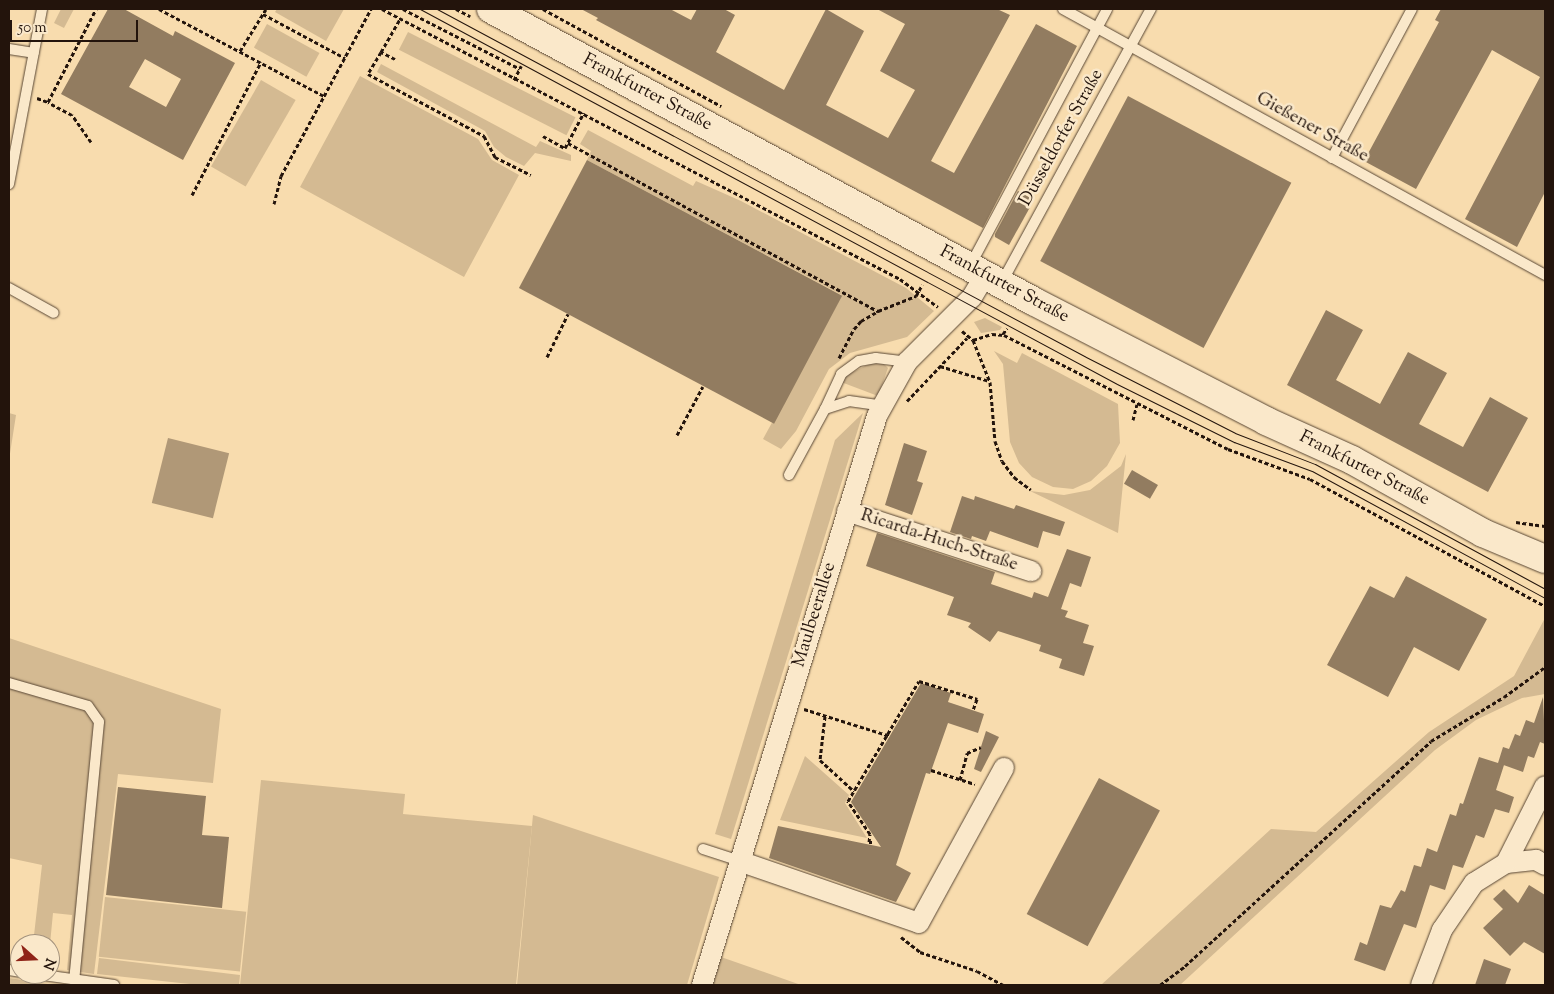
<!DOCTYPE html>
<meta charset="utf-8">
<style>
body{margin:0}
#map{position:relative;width:1554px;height:994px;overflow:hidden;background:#f8dcae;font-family:"Sorts Mill Goudy",serif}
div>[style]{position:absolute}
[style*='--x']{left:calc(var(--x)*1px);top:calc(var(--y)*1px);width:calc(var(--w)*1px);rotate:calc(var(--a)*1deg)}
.green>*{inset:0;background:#d4ba92;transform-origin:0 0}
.water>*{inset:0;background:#b09877;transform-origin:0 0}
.building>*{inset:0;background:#927c60;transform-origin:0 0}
.path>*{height:3px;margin-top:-1.5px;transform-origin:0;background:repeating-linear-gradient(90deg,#23140c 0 4px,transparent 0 6.5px)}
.roads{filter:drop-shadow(0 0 1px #584634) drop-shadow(0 0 1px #584634)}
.lane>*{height:10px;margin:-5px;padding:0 5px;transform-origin:5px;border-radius:5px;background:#fae8ca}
.street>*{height:20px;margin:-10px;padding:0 10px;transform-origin:10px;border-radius:10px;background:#fae8ca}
.secondary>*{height:28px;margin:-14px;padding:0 14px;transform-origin:14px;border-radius:14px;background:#fae8ca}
.tram>*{height:1px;margin:-0.5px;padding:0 0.5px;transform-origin:0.5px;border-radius:0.5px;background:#23140c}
span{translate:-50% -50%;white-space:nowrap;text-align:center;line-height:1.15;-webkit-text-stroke:5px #fae8ca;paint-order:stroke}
.street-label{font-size:18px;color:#23140c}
.frame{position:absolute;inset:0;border:10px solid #23140c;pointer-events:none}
.north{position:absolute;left:10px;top:934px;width:50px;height:50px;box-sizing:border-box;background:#fae8ca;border:1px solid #a4937e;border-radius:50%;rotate:110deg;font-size:14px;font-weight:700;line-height:20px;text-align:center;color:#23140c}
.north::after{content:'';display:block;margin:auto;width:18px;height:22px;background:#8f2418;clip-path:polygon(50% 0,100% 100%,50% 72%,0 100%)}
.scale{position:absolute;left:10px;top:20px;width:128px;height:22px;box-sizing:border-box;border:2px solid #23140c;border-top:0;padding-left:6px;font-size:15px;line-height:18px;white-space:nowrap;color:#23140c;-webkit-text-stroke:4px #fae8ca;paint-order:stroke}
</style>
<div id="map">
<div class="green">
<i style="clip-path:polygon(61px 9px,74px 9px,64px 28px,54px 23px)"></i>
<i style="clip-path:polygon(277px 9px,344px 9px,326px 41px,275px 12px)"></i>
<i style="left:267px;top:24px;width:60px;height:27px;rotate:29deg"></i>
<i style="left:408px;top:32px;width:188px;height:20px;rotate:27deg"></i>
<i style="clip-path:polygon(381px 64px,536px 147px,540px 141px,571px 155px,571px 161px,535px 153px,524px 166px,506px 157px,494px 147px,485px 131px,377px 72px)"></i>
<i style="clip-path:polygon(360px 76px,478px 139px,492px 160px,519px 175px,464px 277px,300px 187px)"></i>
<i style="left:261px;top:80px;width:40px;height:100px;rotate:30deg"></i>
<i style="clip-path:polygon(588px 130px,693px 186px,696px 181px,741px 201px,906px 288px,934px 311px,907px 337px,850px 353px,829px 369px,796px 431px,781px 449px,763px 439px,842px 295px,587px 160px,591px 151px,580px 144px)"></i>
<i style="clip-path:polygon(985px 318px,1002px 327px,1000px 330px,981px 333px,974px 322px)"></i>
<i style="clip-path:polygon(994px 351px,1017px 363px,1022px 353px,1118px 404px,1120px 443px,1107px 466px,1091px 481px,1073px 489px,1053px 487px,1032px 477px,1019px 463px,1010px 442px,1003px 364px)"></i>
<i style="clip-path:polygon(871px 363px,884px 364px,888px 368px,878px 396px,841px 382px,849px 374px)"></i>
<i style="clip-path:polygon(9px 413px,16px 415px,9px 460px)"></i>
<i style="clip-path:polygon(863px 413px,731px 839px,715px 834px,835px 440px)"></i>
<i style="clip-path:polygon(1126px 454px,1118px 533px,1030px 491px,1064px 495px,1090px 490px,1121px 466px)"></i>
<i style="clip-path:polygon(1545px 618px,1545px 694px,1522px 698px,1476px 720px,1435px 750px,1180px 985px,1101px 985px,1271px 829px,1316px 832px,1429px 732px,1514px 676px)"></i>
<i style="clip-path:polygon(9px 638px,221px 709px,213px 783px,118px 774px,94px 974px,67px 970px,72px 915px,53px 913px,50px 944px,33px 944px,42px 865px,9px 858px)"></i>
<i style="clip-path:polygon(805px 756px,849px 795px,845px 803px,867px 838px,780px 820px)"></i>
<i style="clip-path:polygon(261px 780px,405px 794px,403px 814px,532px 826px,516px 985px,240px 985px)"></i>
<i style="clip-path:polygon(533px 815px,719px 877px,687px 985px,517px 985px)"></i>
<i style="left:105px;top:897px;width:142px;height:60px;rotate:6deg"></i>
<i style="clip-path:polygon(721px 957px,801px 985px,713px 985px)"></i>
<i style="clip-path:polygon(99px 958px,240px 975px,239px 985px,199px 985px,97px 974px)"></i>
<i style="clip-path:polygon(9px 978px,29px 981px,54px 985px,9px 985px)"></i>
</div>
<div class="water">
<i style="left:168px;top:438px;width:63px;height:67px;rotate:14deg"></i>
</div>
<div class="building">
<i style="clip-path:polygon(evenodd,108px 9px,124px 9px,173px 36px,175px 31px,235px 63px,183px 160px,61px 94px,108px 9px,145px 59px,181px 79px,166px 107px,129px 87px,145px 59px)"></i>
<i style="clip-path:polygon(581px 9px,670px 9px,691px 20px,697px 9px,724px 9px,735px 15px,716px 52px,784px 90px,826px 9px,864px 31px,826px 105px,888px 138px,915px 90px,880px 71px,905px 24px,877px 9px,997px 9px,1010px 15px,931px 161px,954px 173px,1036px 24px,1077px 46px,983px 228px,596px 20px,598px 18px)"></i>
<i style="clip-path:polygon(1441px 9px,1545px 9px,1545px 192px,1517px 247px,1465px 219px,1540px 77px,1492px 50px,1416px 189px,1364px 161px,1439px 22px,1435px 20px)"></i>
<i style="left:1128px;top:96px;width:185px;height:187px;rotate:28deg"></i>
<i style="left:587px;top:160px;width:289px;height:145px;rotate:28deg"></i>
<i style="clip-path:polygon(1018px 191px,1034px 200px,1009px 245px,995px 237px,995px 234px)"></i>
<i style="clip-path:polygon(1326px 310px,1363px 330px,1336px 380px,1380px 404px,1408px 352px,1447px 373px,1419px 424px,1463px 447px,1490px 397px,1528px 418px,1488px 492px,1287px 385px)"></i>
<i style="clip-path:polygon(904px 443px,927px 451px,917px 481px,923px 483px,912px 515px,885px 505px)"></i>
<i style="left:1132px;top:470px;width:30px;height:16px;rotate:30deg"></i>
<i style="clip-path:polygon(962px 496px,974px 500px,975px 496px,1014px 509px,1016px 505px,1065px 522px,1060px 536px,1043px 531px,1038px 548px,990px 531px,986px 541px,972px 536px,971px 539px,950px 532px)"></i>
<i style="clip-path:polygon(877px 533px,995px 572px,991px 584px,1032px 598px,1034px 592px,1048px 597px,1067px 549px,1091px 557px,1081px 587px,1070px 583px,1061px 609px,1068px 611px,1065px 617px,1089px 625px,1083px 643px,1094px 646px,1084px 676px,1059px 668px,1062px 659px,1039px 651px,1041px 645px,998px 631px,990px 642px,968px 627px,971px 623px,947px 615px,954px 597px,866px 566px)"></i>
<i style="clip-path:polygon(1406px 576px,1487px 619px,1459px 671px,1414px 647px,1388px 697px,1327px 665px,1370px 586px,1394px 598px)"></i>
<i style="clip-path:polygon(921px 683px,951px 693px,948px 702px,984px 714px,978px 733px,948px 723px,930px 774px,926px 773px,896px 865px,911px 873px,896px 902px,769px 858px,778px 826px,881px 847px,851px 802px)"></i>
<i style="clip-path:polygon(1543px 697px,1545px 744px,1540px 742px,1534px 758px,1528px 756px,1523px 772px,1498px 763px,1504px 765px,1496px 790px,1514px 797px,1509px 813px,1495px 809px,1484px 838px,1476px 835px,1463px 868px,1453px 865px,1445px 890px,1430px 885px,1416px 928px,1404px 924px,1385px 971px,1354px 960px,1360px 942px,1367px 945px,1380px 905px,1391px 908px,1401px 890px,1405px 892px,1414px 865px,1421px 867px,1427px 848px,1437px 852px,1450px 814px,1456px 816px,1460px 803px,1463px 804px,1479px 757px,1498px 763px,1503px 747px,1509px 749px,1515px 734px,1520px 736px,1526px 720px,1534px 723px)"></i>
<i style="clip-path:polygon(986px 731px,999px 737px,981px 772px,974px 769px)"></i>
<i style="left:1099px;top:778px;width:69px;height:154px;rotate:28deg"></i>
<i style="clip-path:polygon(118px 787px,206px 796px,202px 835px,229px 837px,222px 908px,106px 895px)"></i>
<i style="clip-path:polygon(1529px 885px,1545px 895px,1545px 954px,1524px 942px,1510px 956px,1483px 928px,1503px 909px,1493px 899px,1504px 889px,1518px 903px)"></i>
<i style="clip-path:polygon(1484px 959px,1511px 969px,1505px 985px,1475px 985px)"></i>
</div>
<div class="path">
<i style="--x:159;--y:9;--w:187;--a:27.8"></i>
<i style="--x:382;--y:9;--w:584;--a:27.53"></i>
<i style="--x:900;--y:279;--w:47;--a:36.4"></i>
<i style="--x:403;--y:9;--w:131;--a:27.1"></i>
<i style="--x:456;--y:9;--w:16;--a:27"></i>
<i style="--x:543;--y:9;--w:203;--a:28.6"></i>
<i style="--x:263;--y:14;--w:93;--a:28.2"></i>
<i style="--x:240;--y:51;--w:49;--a:-58.2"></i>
<i style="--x:381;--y:52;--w:26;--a:121"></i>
<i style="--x:368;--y:74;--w:132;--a:28.1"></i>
<i style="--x:484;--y:136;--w:24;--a:62"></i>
<i style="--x:495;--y:157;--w:40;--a:26.6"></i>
<i style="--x:395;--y:59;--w:16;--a:-153"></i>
<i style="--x:381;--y:52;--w:38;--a:-60"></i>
<i style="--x:514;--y:80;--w:16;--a:-63"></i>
<i style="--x:37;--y:98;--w:12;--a:20"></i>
<i style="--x:543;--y:136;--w:25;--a:29"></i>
<i style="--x:565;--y:148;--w:40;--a:-62"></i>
<i style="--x:91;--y:142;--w:33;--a:-125"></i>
<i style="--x:72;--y:115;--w:27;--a:-152"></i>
<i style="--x:48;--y:102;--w:105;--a:-62.7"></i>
<i style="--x:568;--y:143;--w:353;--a:28.5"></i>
<i style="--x:192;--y:195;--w:150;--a:-62.6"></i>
<i style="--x:274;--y:204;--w:29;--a:-76"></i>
<i style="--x:281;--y:176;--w:190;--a:-61.7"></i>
<i style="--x:962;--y:331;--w:14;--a:39"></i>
<i style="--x:973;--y:340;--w:20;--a:-18"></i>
<i style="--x:992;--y:334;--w:12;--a:5"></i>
<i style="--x:1004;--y:335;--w:251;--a:27"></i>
<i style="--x:1228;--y:449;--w:87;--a:20.1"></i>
<i style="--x:1310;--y:479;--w:267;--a:28.4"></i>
<i style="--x:1003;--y:334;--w:7;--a:-56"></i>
<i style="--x:973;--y:340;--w:45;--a:68"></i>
<i style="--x:990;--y:382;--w:59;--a:85.2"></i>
<i style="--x:995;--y:441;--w:21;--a:71"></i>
<i style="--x:1002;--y:461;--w:20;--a:53"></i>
<i style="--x:1014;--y:477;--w:21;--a:37"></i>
<i style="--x:547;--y:357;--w:48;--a:-64"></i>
<i style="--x:839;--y:358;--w:33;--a:-63"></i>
<i style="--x:854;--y:329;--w:11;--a:-49"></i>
<i style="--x:861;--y:321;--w:20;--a:-30"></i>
<i style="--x:878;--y:311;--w:41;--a:-21.5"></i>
<i style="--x:916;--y:296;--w:13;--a:-61"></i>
<i style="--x:940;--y:366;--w:51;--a:17"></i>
<i style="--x:907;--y:401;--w:87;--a:-46.4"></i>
<i style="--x:1133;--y:420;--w:16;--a:-76"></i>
<i style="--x:677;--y:435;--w:55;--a:-62"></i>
<i style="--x:1516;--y:522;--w:29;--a:8"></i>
<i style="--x:804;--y:709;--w:90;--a:17.4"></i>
<i style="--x:825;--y:716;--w:44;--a:96.5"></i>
<i style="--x:820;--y:760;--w:46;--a:42.4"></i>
<i style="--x:931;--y:770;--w:46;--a:17.7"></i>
<i style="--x:960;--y:780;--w:28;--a:-75"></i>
<i style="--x:967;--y:753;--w:15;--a:-23"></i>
<i style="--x:872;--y:842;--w:3;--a:180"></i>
<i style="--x:869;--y:842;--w:8;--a:-83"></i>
<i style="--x:870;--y:834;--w:40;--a:-124"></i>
<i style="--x:848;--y:801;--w:139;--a:-59.4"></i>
<i style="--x:919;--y:681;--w:61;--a:17.2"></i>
<i style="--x:977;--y:699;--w:12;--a:110"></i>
<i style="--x:901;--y:937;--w:24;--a:38"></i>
<i style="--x:920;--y:952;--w:60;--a:18.4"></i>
<i style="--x:977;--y:971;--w:30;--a:28"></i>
<i style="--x:1160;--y:985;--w:31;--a:-37"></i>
<i style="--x:1185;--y:966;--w:333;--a:-42.4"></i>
<i style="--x:1431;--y:741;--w:85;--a:-31.1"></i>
<i style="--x:1504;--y:697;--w:51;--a:-36.2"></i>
</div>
<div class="roads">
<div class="lane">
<i style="--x:1063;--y:9;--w:551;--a:28.89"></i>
<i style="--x:9;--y:49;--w:25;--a:9"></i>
<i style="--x:1332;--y:158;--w:169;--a:-61.8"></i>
<i style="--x:9;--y:184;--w:178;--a:-79.3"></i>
<i style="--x:970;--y:266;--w:291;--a:-61.9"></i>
<i style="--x:1002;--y:282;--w:311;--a:-61.4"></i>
<i style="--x:9;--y:288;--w:51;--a:29.1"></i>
<i style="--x:825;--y:409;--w:25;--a:-18"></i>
<i style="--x:849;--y:401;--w:34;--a:8"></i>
<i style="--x:789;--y:475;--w:75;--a:-61.4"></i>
<i style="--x:825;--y:409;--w:38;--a:-65"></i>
<i style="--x:841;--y:374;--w:22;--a:-36"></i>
<i style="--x:859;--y:361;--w:17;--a:-10"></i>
<i style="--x:876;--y:358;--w:31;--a:7"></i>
<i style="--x:9;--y:683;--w:82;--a:16.2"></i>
<i style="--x:88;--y:706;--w:19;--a:55"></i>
<i style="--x:99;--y:722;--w:259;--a:95.5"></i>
<i style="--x:703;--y:849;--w:38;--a:18"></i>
<i style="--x:9;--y:970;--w:11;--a:10"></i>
<i style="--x:36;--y:974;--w:79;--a:8"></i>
</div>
<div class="street">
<i style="--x:847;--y:511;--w:194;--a:18.1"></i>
<i style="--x:739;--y:861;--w:190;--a:19"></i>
<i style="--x:919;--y:923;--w:177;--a:-61.3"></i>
<i style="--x:1506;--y:863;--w:30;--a:-6"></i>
<i style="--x:1536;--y:860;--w:10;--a:29"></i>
<i style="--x:702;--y:985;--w:595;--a:-72.9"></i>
<i style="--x:877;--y:416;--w:62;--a:-60.9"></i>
<i style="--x:907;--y:362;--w:92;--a:-45"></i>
<i style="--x:972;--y:297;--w:26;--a:-59"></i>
<i style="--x:1421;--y:985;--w:59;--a:-69.1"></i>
<i style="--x:1442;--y:930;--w:57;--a:-55.8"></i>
<i style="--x:1474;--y:883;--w:38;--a:-32"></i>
<i style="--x:1506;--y:863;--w:86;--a:-63.1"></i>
</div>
<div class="secondary">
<i style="--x:491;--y:9;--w:616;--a:28.31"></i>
<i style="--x:1033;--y:301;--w:262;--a:27.2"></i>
<i style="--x:1266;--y:421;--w:94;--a:24.4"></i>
<i style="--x:1352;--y:460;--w:150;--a:29.1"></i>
<i style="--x:1483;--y:533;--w:67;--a:22.8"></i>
</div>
</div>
<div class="tram">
<i style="--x:420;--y:9;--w:791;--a:28.28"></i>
<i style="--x:1117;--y:384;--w:131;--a:26.4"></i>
<i style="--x:1234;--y:442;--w:83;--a:20.4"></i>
<i style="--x:1312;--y:471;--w:265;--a:28.6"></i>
<i style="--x:437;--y:9;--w:736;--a:28.2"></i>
<i style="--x:1086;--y:357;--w:167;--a:27"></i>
<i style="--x:1235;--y:433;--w:86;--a:21.2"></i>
<i style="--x:1315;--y:464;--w:262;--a:28.5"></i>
</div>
<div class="street-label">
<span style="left:647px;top:93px;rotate:28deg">Frankfurter Straße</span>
<span style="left:1312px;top:128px;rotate:29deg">Gießener Straße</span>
<span style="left:1062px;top:138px;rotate:-61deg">Düsseldorfer Straße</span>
<span style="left:1004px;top:285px;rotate:28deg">Frankfurter Straße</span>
<span style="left:1364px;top:469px;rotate:27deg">Frankfurter Straße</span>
<span style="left:939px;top:541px;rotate:18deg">Ricarda-Huch-Straße</span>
<span style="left:815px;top:615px;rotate:-73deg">Maulbeerallee</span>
</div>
<div class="frame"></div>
<div class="north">N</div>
<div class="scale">50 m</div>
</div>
